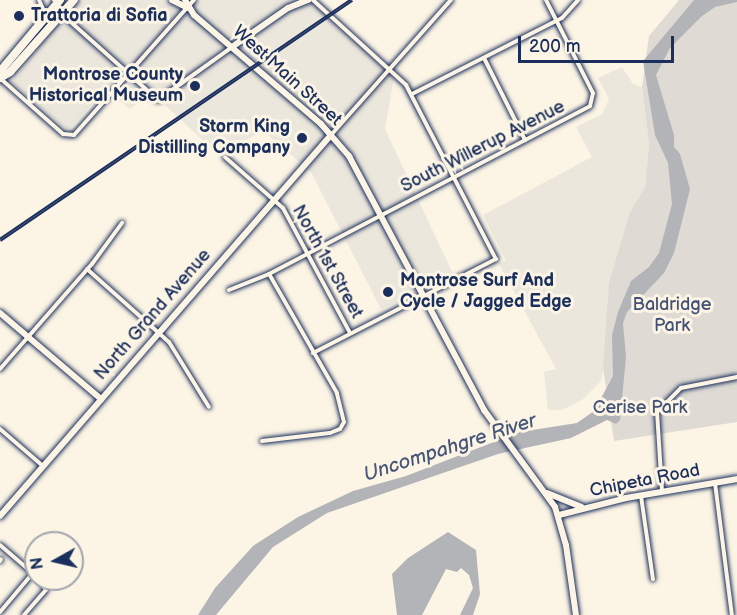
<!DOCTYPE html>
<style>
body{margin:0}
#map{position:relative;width:737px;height:615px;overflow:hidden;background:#fcf5e5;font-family:"Balsamiq Sans",sans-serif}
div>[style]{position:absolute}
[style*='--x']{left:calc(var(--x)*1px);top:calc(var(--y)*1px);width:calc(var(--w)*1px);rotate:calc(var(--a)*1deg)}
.built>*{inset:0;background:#ece7dc}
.green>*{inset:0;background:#dfdbd4}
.water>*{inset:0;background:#b2b4b8}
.roads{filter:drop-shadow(0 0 2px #1b2f5e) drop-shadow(0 0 2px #1b2f5e)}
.street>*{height:4px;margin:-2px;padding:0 2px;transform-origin:2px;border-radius:2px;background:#fcf5e5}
.secondary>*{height:6px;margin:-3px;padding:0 3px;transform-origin:3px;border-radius:3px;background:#fcf5e5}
.highway>*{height:8px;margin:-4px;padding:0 4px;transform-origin:4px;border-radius:4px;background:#fcf5e5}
.rail>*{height:4px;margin-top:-2px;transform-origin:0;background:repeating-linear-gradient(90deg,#fcf5e5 0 4.5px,#1b2f5e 0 9px);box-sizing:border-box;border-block:2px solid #1b2f5e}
.dots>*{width:16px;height:16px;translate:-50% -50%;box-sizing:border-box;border:3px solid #fcf5e5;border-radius:50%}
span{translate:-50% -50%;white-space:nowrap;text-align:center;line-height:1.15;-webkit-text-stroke:6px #fcf5e5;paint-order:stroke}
.poi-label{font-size:18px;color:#1b2f5e;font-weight:700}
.left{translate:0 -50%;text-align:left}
.right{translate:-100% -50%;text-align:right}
.street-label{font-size:18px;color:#1b2f5e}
.park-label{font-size:18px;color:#425176}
.water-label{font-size:20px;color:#485779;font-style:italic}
.north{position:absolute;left:24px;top:531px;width:60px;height:60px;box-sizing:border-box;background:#fcf5e5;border:2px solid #a2a6af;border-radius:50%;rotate:262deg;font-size:16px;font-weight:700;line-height:24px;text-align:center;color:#1b2f5e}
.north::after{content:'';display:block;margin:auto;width:21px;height:27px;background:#1b2f5e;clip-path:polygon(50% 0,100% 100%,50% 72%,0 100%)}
.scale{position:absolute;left:518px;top:36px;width:156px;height:27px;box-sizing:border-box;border:3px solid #1b2f5e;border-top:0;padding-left:8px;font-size:18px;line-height:21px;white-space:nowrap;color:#1b2f5e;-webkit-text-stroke:4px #fcf5e5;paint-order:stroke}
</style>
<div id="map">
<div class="built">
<i style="clip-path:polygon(78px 0,313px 0,394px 77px,385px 129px,454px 276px,381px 309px,311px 172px,263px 131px,219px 155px,151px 92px,130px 109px,105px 89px,70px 128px,65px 128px,12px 82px)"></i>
<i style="clip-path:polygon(622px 67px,633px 84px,642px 87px,649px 144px,645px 187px,630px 212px,601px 381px,582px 400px,562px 410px,548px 410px,544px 372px,556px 369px,499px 264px,506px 260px,483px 215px,592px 157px,576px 127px,602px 114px,609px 99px,598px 78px)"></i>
</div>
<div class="green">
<i style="clip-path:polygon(679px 0,737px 0,737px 422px,614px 441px,603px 368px,609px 283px,630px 212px,645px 187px,649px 144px,642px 87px,649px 36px)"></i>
</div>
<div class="water">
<i style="clip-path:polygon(694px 0,737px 0,737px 2px,715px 7px,702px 16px,670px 48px,656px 75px,674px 135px,674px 147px,680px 154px,690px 189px,674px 253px,664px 273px,627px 312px,623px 323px,626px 357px,620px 420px,616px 424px,607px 420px,571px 438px,498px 454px,327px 513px,273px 547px,216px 615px,198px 615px,215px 588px,253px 546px,298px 517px,353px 491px,406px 476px,520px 432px,577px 423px,594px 411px,613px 376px,612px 335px,618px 312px,631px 281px,649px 267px,659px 253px,672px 204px,668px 163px,655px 135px,643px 61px)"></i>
<i style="clip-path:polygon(448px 532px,476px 550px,480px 594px,473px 615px,460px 615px,473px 588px,469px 575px,461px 568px,457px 572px,446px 569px,422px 615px,397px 615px,392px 574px,408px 558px)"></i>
</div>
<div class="roads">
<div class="street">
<i style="--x:39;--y:0;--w:17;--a:66"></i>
<i style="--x:54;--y:0;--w:1;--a:0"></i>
<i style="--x:313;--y:0;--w:126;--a:42.4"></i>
<i style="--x:406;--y:85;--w:196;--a:62.7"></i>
<i style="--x:496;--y:259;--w:206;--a:152.8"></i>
<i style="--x:54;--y:7;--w:140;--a:41.8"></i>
<i style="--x:158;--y:100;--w:91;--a:-35.6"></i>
<i style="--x:484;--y:58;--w:92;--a:63.4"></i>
<i style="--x:1;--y:79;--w:83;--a:41.6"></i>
<i style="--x:63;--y:134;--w:11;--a:5"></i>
<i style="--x:74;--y:135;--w:181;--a:-48.4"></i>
<i style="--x:412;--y:94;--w:168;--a:-26.9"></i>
<i style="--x:562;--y:18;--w:24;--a:-48"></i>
<i style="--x:331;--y:135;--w:181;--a:-48.4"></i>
<i style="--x:225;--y:157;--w:77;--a:41.3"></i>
<i style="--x:283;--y:208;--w:142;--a:61.8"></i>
<i style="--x:87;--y:269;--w:110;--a:41.7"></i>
<i style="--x:169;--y:342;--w:76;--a:58.4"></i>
<i style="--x:229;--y:290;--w:43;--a:-21.8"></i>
<i style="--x:269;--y:274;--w:362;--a:-27.6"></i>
<i style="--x:590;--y:106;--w:13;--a:-77"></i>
<i style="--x:593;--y:93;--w:104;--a:-116.8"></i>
<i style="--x:0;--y:369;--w:140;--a:-48.8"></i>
<i style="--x:92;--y:264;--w:51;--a:-53.8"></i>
<i style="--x:0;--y:429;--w:57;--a:40.7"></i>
<i style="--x:262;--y:441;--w:68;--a:-6.7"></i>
<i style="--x:330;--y:433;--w:11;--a:-22"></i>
<i style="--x:340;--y:429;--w:8;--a:-60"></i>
<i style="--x:344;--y:422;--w:30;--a:-104"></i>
<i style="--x:337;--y:393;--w:137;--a:-119.7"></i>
<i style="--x:715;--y:483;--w:133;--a:82.7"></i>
<i style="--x:662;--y:491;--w:79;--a:-93.6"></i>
<i style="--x:657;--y:412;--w:34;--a:-45"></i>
<i style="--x:681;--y:388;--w:57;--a:-11.1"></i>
<i style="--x:641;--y:496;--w:84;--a:81.8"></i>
<i style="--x:0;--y:545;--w:48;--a:40.7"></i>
<i style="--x:0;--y:561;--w:2;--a:-63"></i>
<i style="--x:0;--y:612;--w:51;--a:-49.8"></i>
<i style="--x:24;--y:615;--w:33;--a:-49"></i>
<i style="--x:46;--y:590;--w:13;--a:-119"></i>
</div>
<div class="secondary">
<i style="--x:172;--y:0;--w:18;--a:27"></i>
<i style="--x:185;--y:0;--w:17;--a:59"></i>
<i style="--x:194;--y:15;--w:167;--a:40.6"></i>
<i style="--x:321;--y:124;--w:43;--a:48.8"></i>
<i style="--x:349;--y:156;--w:288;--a:62"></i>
<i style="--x:484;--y:410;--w:120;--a:53.8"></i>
<i style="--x:555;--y:507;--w:40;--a:74"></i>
<i style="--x:566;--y:545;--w:71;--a:81.9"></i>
<i style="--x:232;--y:47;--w:68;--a:-34.9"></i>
<i style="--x:288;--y:8;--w:22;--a:-22"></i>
<i style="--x:0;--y:313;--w:133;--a:40.4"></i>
<i style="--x:547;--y:493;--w:37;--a:22"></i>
<i style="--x:559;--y:515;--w:69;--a:-14.2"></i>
<i style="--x:626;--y:498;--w:113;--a:-9.7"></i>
<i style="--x:0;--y:516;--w:505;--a:-49.02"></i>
</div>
<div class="highway">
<i style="--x:0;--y:76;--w:7;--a:-74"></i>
<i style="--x:2;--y:69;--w:90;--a:-50"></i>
<i style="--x:0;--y:78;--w:12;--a:-31"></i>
<i style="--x:10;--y:72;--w:96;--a:-48.4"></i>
</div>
</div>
<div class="rail">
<i style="--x:0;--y:240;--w:426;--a:-34.3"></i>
</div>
<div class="dots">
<i style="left:19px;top:16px;background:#1b2f5e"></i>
<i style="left:195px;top:86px;background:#1b2f5e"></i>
<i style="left:302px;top:138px;background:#1b2f5e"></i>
<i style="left:388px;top:292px;background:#1b2f5e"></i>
</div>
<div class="poi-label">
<span class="left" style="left:31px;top:16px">Trattoria di Sofia</span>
<span class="right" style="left:183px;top:86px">Montrose County<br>Historical Museum</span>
<span class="right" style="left:290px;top:138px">Storm King<br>Distilling Company</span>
<span class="left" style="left:400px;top:292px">Montrose Surf And<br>Cycle / Jagged Edge</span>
</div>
<div class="street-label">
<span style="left:287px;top:76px;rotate:42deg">West Main Street</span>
<span style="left:483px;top:147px;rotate:-27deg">South Willerup Avenue</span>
<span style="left:327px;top:262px;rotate:61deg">North 1st Street</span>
<span style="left:153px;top:315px;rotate:-49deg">North Grand Avenue</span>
<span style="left:645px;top:481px;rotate:-11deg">Chipeta Road</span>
</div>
<div class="park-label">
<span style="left:672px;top:316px">Baldridge<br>Park</span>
<span style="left:640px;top:408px">Cerise Park</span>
</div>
<div class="water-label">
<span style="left:450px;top:448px;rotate:-18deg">Uncompahgre River</span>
</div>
<div class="north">N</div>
<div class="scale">200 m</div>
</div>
